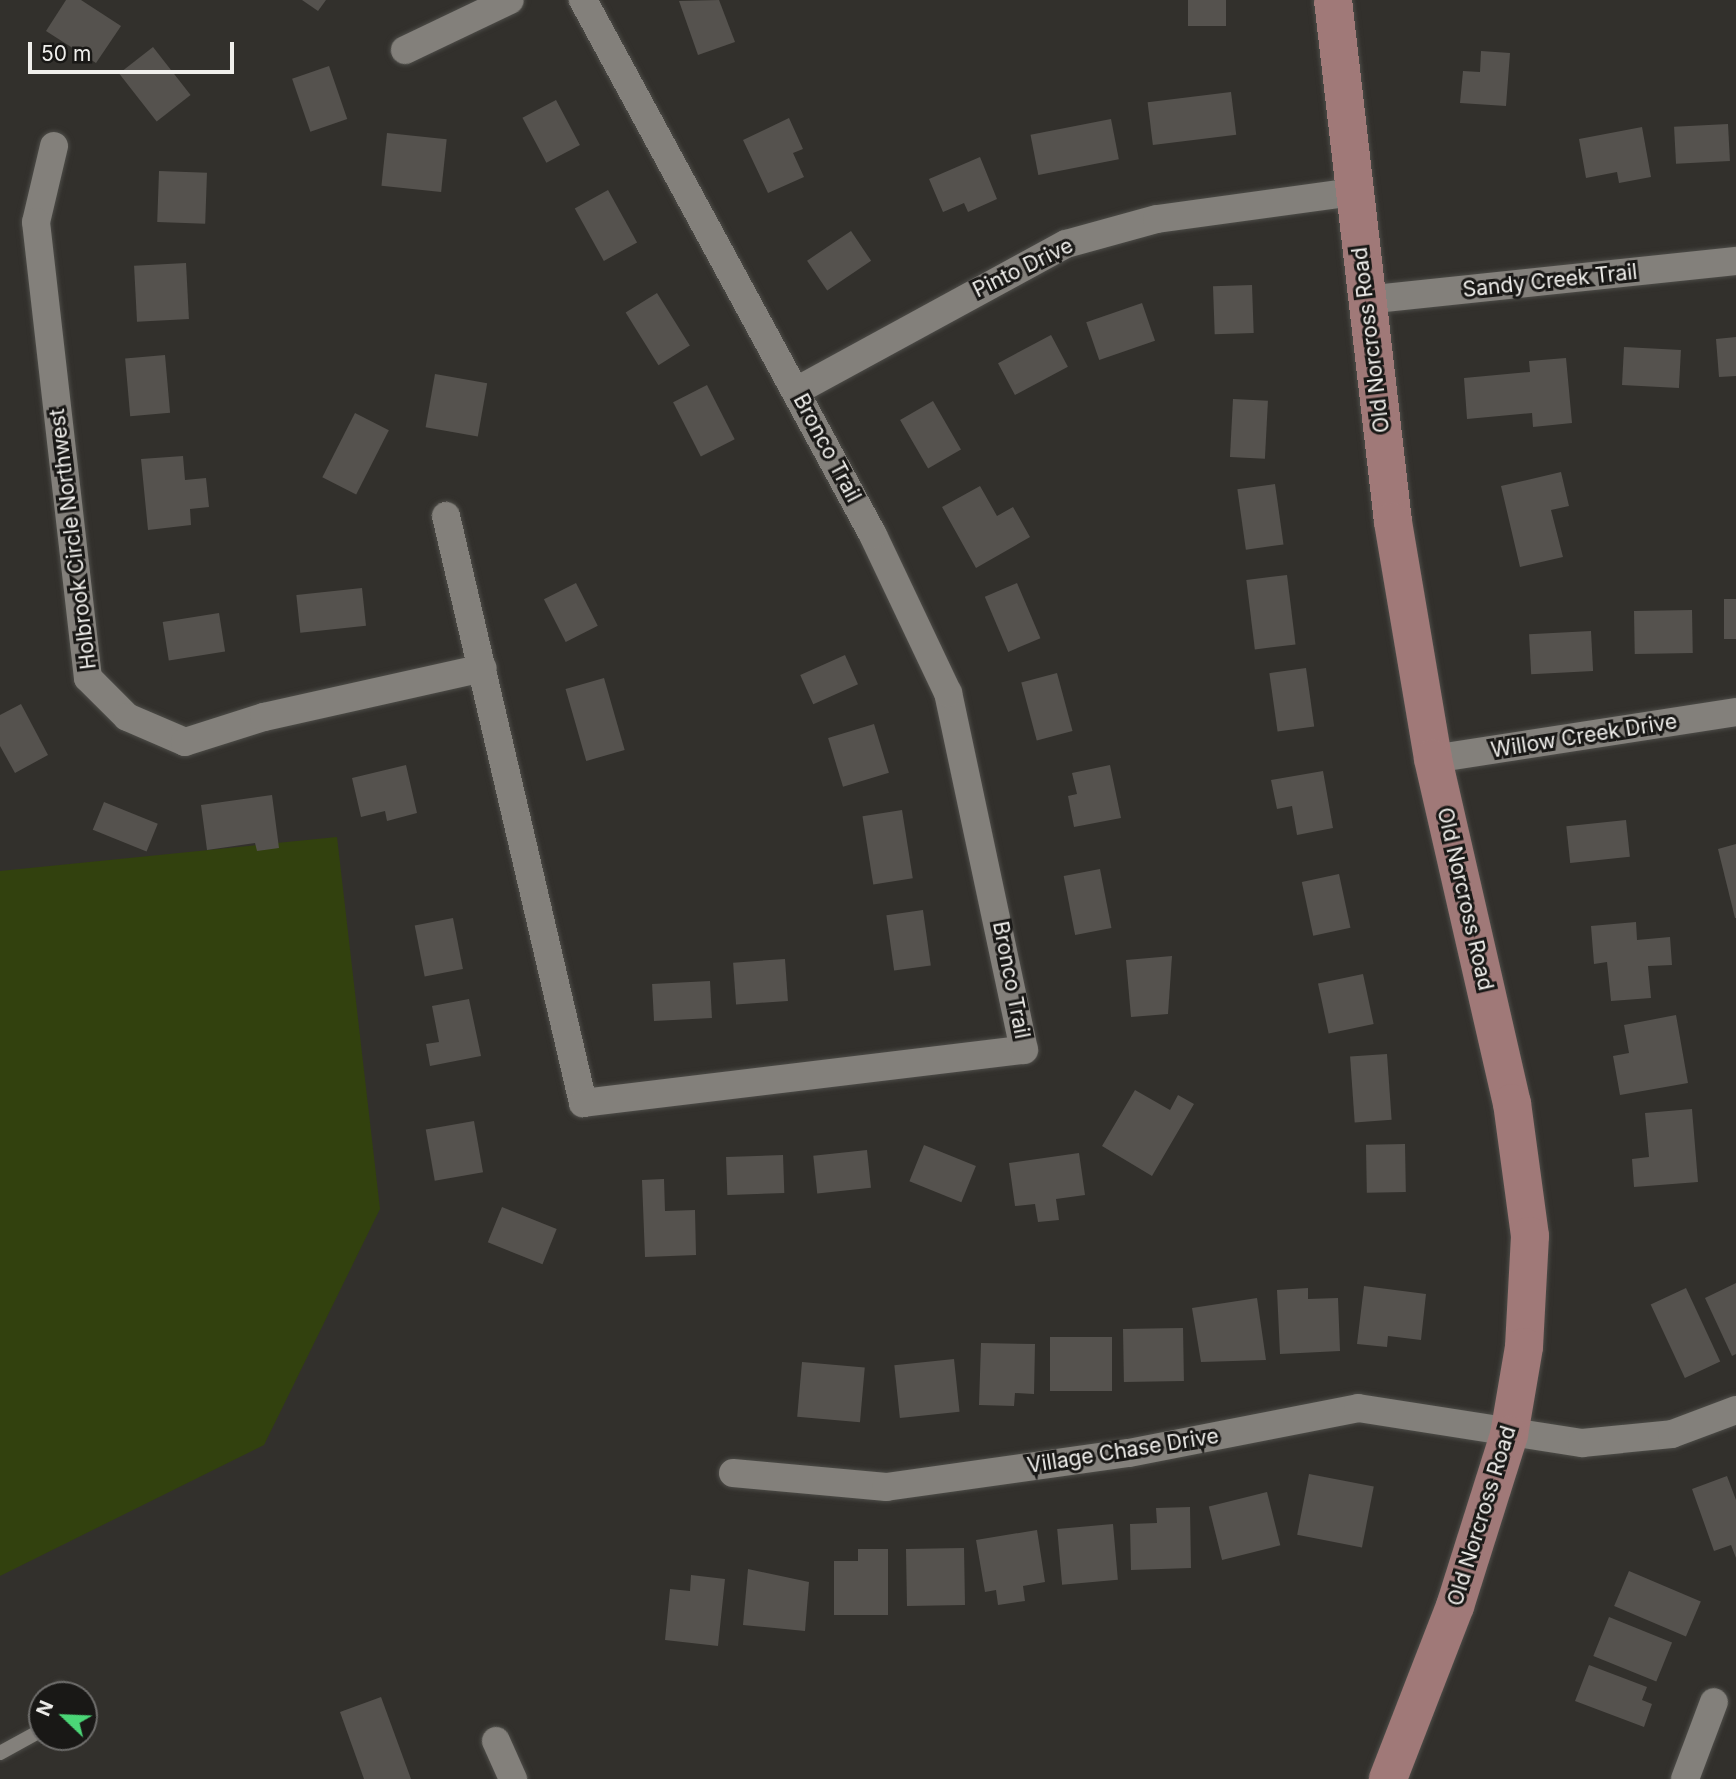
<!DOCTYPE html>
<style>
body{margin:0}
#map{position:relative;width:1736px;height:1779px;overflow:hidden;background:#32302c;font-family:Inter,sans-serif}
div>[style]{position:absolute}
[style*='--x']{left:calc(var(--x)*1px);top:calc(var(--y)*1px);width:calc(var(--w)*1px);rotate:calc(var(--a)*1deg)}
.green>*{inset:0;background:#32410e}
.building>*{inset:0;background:#55524e;transform-origin:0 0}
.roads{filter:drop-shadow(0 0 2px #4d4c48) drop-shadow(0 0 2px #4d4c48)}
.lane>*{height:14px;margin:-7px;padding:0 7px;transform-origin:7px;border-radius:7px;background:#83807b}
.street>*{height:28px;margin:-14px;padding:0 14px;transform-origin:14px;border-radius:14px;background:#83807b}
.secondary>*{height:38px;margin:-19px;padding:0 19px;transform-origin:19px;border-radius:19px;background:#a07978}
span{translate:-50% -50%;white-space:nowrap;text-align:center;line-height:1.15;-webkit-text-stroke:6px #191816;paint-order:stroke}
.street-label{font-size:21px;color:#f0efec}
.north{position:absolute;left:28px;top:1681px;width:70px;height:70px;box-sizing:border-box;background:#191816;border:2px solid #6f6e6c;border-radius:50%;rotate:293deg;font-size:19px;font-weight:700;line-height:28px;text-align:center;color:#f0efec}
.north::after{content:'';display:block;margin:auto;width:24px;height:32px;background:#4bd677;clip-path:polygon(50% 0,100% 100%,50% 72%,0 100%)}
.scale{position:absolute;left:28px;top:42px;width:206px;height:32px;box-sizing:border-box;border:4px solid #f0efec;border-top:0;padding-left:9px;font-size:21px;line-height:24px;white-space:nowrap;color:#f0efec;-webkit-text-stroke:5px #191816;paint-order:stroke}
</style>
<div id="map">
<div class="green">
<i style="clip-path:polygon(337px 837px,380px 1209px,264px 1445px,0 1576px,0 871px)"></i>
</div>
<div class="building">
<i style="clip-path:polygon(66px 0,81px 0,121px 26px,96px 63px,46px 31px)"></i>
<i style="clip-path:polygon(302px 0,326px 0,318px 11px)"></i>
<i style="clip-path:polygon(719px 0,735px 42px,698px 55px,679px 1px)"></i>
<i style="left:1188px;top:0;width:38px;height:26px"></i>
<i style="left:153px;top:47px;width:61px;height:43px;rotate:52deg"></i>
<i style="clip-path:polygon(1481px 51px,1510px 53px,1506px 106px,1460px 103px,1463px 71px,1480px 72px)"></i>
<i style="left:329px;top:66px;width:56px;height:39px;rotate:71deg"></i>
<i style="left:1231px;top:92px;width:43px;height:84px;rotate:83deg"></i>
<i style="left:556px;top:100px;width:51px;height:38px;rotate:62deg"></i>
<i style="clip-path:polygon(789px 118px,803px 149px,793px 153px,804px 177px,768px 193px,743px 140px)"></i>
<i style="left:1111px;top:119px;width:41px;height:82px;rotate:79deg"></i>
<i style="left:1728px;top:124px;width:37px;height:54px;rotate:87deg"></i>
<i style="clip-path:polygon(1642px 127px,1651px 177px,1619px 183px,1617px 172px,1586px 178px,1579px 139px)"></i>
<i style="left:387px;top:133px;width:60px;height:53px;rotate:6deg"></i>
<i style="clip-path:polygon(980px 157px,997px 199px,968px 212px,964px 203px,943px 212px,929px 179px)"></i>
<i style="left:159px;top:171px;width:48px;height:51px;rotate:2deg"></i>
<i style="left:608px;top:190px;width:60px;height:38px;rotate:61deg"></i>
<i style="left:851px;top:231px;width:36px;height:53px;rotate:56deg"></i>
<i style="left:186px;top:263px;width:56px;height:52px;rotate:87deg"></i>
<i style="left:1252px;top:285px;width:48px;height:39px;rotate:88deg"></i>
<i style="left:657px;top:293px;width:62px;height:37px;rotate:58deg"></i>
<i style="left:1142px;top:303px;width:40px;height:59px;rotate:71deg"></i>
<i style="left:1051px;top:335px;width:36px;height:60px;rotate:62deg"></i>
<i style="clip-path:polygon(1736px 337px,1736px 376px,1719px 377px,1716px 339px)"></i>
<i style="left:1624px;top:347px;width:57px;height:38px;rotate:3deg"></i>
<i style="left:165px;top:355px;width:58px;height:40px;rotate:85deg"></i>
<i style="clip-path:polygon(1566px 358px,1572px 423px,1533px 427px,1532px 413px,1467px 419px,1464px 378px,1530px 372px,1529px 361px)"></i>
<i style="left:435px;top:374px;width:53px;height:54px;rotate:10deg"></i>
<i style="left:707px;top:385px;width:61px;height:38px;rotate:63deg"></i>
<i style="left:1233px;top:399px;width:35px;height:58px;rotate:3deg"></i>
<i style="left:933px;top:401px;width:56px;height:38px;rotate:60deg"></i>
<i style="left:355px;top:413px;width:38px;height:72px;rotate:27deg"></i>
<i style="clip-path:polygon(183px 456px,185px 480px,206px 478px,209px 507px,190px 509px,191px 525px,148px 530px,141px 459px)"></i>
<i style="clip-path:polygon(1561px 472px,1569px 506px,1551px 510px,1563px 557px,1520px 567px,1501px 486px)"></i>
<i style="left:1275px;top:484px;width:61px;height:38px;rotate:82deg"></i>
<i style="clip-path:polygon(980px 486px,997px 516px,1013px 507px,1030px 537px,976px 568px,942px 507px)"></i>
<i style="left:1287px;top:575px;width:70px;height:41px;rotate:83deg"></i>
<i style="left:576px;top:583px;width:48px;height:36px;rotate:63deg"></i>
<i style="left:1017px;top:583px;width:60px;height:35px;rotate:67deg"></i>
<i style="left:362px;top:588px;width:38px;height:66px;rotate:84deg"></i>
<i style="left:1736px;top:599px;width:40px;height:12px;rotate:90deg"></i>
<i style="left:1692px;top:610px;width:43px;height:58px;rotate:89deg"></i>
<i style="left:219px;top:613px;width:39px;height:57px;rotate:81deg"></i>
<i style="left:1591px;top:631px;width:40px;height:62px;rotate:87deg"></i>
<i style="left:845px;top:655px;width:32px;height:49px;rotate:66deg"></i>
<i style="left:1306px;top:668px;width:59px;height:37px;rotate:82deg"></i>
<i style="left:1057px;top:673px;width:60px;height:37px;rotate:75deg"></i>
<i style="left:604px;top:678px;width:75px;height:40px;rotate:74deg"></i>
<i style="clip-path:polygon(21px 704px,48px 755px,15px 773px,0 746px,0 715px)"></i>
<i style="left:874px;top:724px;width:51px;height:48px;rotate:73deg"></i>
<i style="clip-path:polygon(406px 765px,417px 813px,387px 821px,385px 811px,361px 817px,352px 778px)"></i>
<i style="clip-path:polygon(1110px 765px,1121px 818px,1074px 827px,1068px 796px,1077px 794px,1072px 773px)"></i>
<i style="clip-path:polygon(1323px 771px,1333px 828px,1297px 835px,1292px 806px,1277px 809px,1271px 780px)"></i>
<i style="clip-path:polygon(272px 795px,279px 848px,257px 851px,255px 843px,207px 850px,201px 805px)"></i>
<i style="left:104px;top:802px;width:58px;height:30px;rotate:22deg"></i>
<i style="left:902px;top:810px;width:69px;height:40px;rotate:81deg"></i>
<i style="left:1626px;top:820px;width:37px;height:60px;rotate:84deg"></i>
<i style="clip-path:polygon(1736px 844px,1736px 918px,1735px 918px,1718px 849px)"></i>
<i style="left:1100px;top:869px;width:60px;height:37px;rotate:79deg"></i>
<i style="left:1339px;top:874px;width:55px;height:38px;rotate:78deg"></i>
<i style="left:923px;top:910px;width:56px;height:37px;rotate:82deg"></i>
<i style="left:453px;top:918px;width:52px;height:39px;rotate:79deg"></i>
<i style="clip-path:polygon(1636px 922px,1637px 940px,1670px 937px,1672px 965px,1648px 966px,1651px 998px,1611px 1001px,1607px 962px,1594px 964px,1591px 926px)"></i>
<i style="clip-path:polygon(1172px 956px,1168px 1014px,1131px 1017px,1126px 960px)"></i>
<i style="left:785px;top:959px;width:42px;height:52px;rotate:86deg"></i>
<i style="left:1363px;top:974px;width:51px;height:46px;rotate:78deg"></i>
<i style="left:710px;top:981px;width:37px;height:58px;rotate:87deg"></i>
<i style="clip-path:polygon(469px 999px,481px 1056px,430px 1066px,426px 1044px,439px 1042px,432px 1006px)"></i>
<i style="clip-path:polygon(1676px 1015px,1688px 1083px,1620px 1095px,1613px 1056px,1629px 1053px,1624px 1025px)"></i>
<i style="left:1387px;top:1054px;width:66px;height:37px;rotate:86deg"></i>
<i style="clip-path:polygon(1135px 1090px,1170px 1110px,1178px 1095px,1194px 1104px,1152px 1176px,1102px 1146px)"></i>
<i style="clip-path:polygon(1692px 1109px,1698px 1182px,1634px 1187px,1632px 1159px,1649px 1157px,1645px 1113px)"></i>
<i style="left:474px;top:1121px;width:52px;height:49px;rotate:80deg"></i>
<i style="left:1405px;top:1144px;width:48px;height:39px;rotate:89deg"></i>
<i style="left:924px;top:1145px;width:56px;height:39px;rotate:22deg"></i>
<i style="left:867px;top:1150px;width:38px;height:54px;rotate:84deg"></i>
<i style="clip-path:polygon(1079px 1153px,1085px 1195px,1056px 1199px,1059px 1220px,1038px 1222px,1035px 1204px,1015px 1206px,1009px 1163px)"></i>
<i style="left:783px;top:1155px;width:38px;height:57px;rotate:88deg"></i>
<i style="clip-path:polygon(664px 1179px,665px 1211px,695px 1210px,696px 1255px,645px 1257px,642px 1180px)"></i>
<i style="left:502px;top:1207px;width:59px;height:38px;rotate:22deg"></i>
<i style="clip-path:polygon(1736px 1283px,1736px 1354px,1732px 1356px,1705px 1298px)"></i>
<i style="clip-path:polygon(1364px 1286px,1426px 1294px,1421px 1340px,1388px 1336px,1387px 1347px,1357px 1344px)"></i>
<i style="clip-path:polygon(1308px 1288px,1308px 1299px,1338px 1298px,1340px 1351px,1280px 1354px,1277px 1290px)"></i>
<i style="left:1686px;top:1288px;width:81px;height:39px;rotate:65deg"></i>
<i style="clip-path:polygon(1257px 1298px,1266px 1360px,1201px 1362px,1192px 1308px)"></i>
<i style="left:1183px;top:1328px;width:53px;height:60px;rotate:89deg"></i>
<i style="left:1050px;top:1337px;width:62px;height:54px"></i>
<i style="clip-path:polygon(981px 1343px,1035px 1344px,1034px 1394px,1015px 1393px,1014px 1406px,979px 1405px)"></i>
<i style="left:954px;top:1359px;width:53px;height:60px;rotate:84deg"></i>
<i style="left:802px;top:1362px;width:63px;height:55px;rotate:5deg"></i>
<i style="left:1309px;top:1474px;width:66px;height:62px;rotate:11deg"></i>
<i style="clip-path:polygon(1727px 1476px,1736px 1500px,1736px 1558px,1731px 1545px,1714px 1551px,1692px 1489px)"></i>
<i style="left:1267px;top:1492px;width:55px;height:60px;rotate:76deg"></i>
<i style="clip-path:polygon(1190px 1507px,1191px 1568px,1131px 1570px,1130px 1524px,1157px 1523px,1156px 1508px)"></i>
<i style="left:1113px;top:1524px;width:56px;height:56px;rotate:85deg"></i>
<i style="clip-path:polygon(1037px 1530px,1045px 1582px,1023px 1586px,1025px 1601px,998px 1605px,996px 1590px,985px 1592px,976px 1540px)"></i>
<i style="left:964px;top:1548px;width:57px;height:58px;rotate:89deg"></i>
<i style="clip-path:polygon(858px 1549px,888px 1549px,888px 1615px,834px 1615px,834px 1561px,858px 1561px)"></i>
<i style="clip-path:polygon(748px 1569px,809px 1582px,805px 1631px,743px 1625px)"></i>
<i style="left:1629px;top:1571px;width:78px;height:38px;rotate:23deg"></i>
<i style="clip-path:polygon(691px 1575px,725px 1579px,718px 1646px,665px 1640px,670px 1589px,690px 1591px)"></i>
<i style="left:1609px;top:1617px;width:68px;height:42px;rotate:22deg"></i>
<i style="clip-path:polygon(1589px 1665px,1647px 1687px,1642px 1700px,1652px 1704px,1644px 1727px,1575px 1701px)"></i>
<i style="clip-path:polygon(381px 1697px,411px 1779px,364px 1779px,340px 1712px)"></i>
</div>
<div class="roads">
<div class="lane">
<i style="--x:59;--y:1695;--w:6;--a:-81"></i>
<i style="--x:0;--y:1753;--w:48;--a:-28.7"></i>
</div>
<div class="street">
<i style="--x:405;--y:50;--w:116;--a:-25.5"></i>
<i style="--x:54;--y:146;--w:78;--a:103.3"></i>
<i style="--x:36;--y:222;--w:459;--a:83.5"></i>
<i style="--x:88;--y:678;--w:55;--a:45"></i>
<i style="--x:127;--y:717;--w:63;--a:23.3"></i>
<i style="--x:185;--y:742;--w:83;--a:-17.6"></i>
<i style="--x:264;--y:717;--w:224;--a:-12.6"></i>
<i style="--x:1365;--y:300;--w:373;--a:-6"></i>
<i style="--x:796;--y:391;--w:307;--a:-28.6"></i>
<i style="--x:1066;--y:244;--w:94;--a:-15.4"></i>
<i style="--x:1157;--y:219;--w:199;--a:-7.8"></i>
<i style="--x:446;--y:516;--w:603;--a:76.86"></i>
<i style="--x:583;--y:1103;--w:444;--a:-6.9"></i>
<i style="--x:1024;--y:1050;--w:365;--a:-102"></i>
<i style="--x:948;--y:693;--w:175;--a:-115.4"></i>
<i style="--x:873;--y:535;--w:609;--a:-118.46"></i>
<i style="--x:1433;--y:759;--w:307;--a:-8.8"></i>
<i style="--x:733;--y:1473;--w:154;--a:5.2"></i>
<i style="--x:886;--y:1487;--w:245;--a:-8"></i>
<i style="--x:1129;--y:1453;--w:233;--a:-11.1"></i>
<i style="--x:1358;--y:1408;--w:227;--a:8.9"></i>
<i style="--x:1582;--y:1443;--w:90;--a:-5.7"></i>
<i style="--x:1672;--y:1434;--w:68;--a:-20.6"></i>
<i style="--x:496;--y:1741;--w:42;--a:65.9"></i>
<i style="--x:1685;--y:1779;--w:82;--a:-69.4"></i>
</div>
<div class="secondary">
<i style="--x:1333;--y:0;--w:525;--a:83.44"></i>
<i style="--x:1393;--y:522;--w:240;--a:80.4"></i>
<i style="--x:1433;--y:759;--w:353;--a:77.1"></i>
<i style="--x:1512;--y:1103;--w:134;--a:82.3"></i>
<i style="--x:1530;--y:1236;--w:111;--a:93.1"></i>
<i style="--x:1524;--y:1347;--w:89;--a:99.7"></i>
<i style="--x:1509;--y:1435;--w:179;--a:107.5"></i>
<i style="--x:1455;--y:1606;--w:186;--a:111.2"></i>
</div>
</div>
<div class="street-label">
<span style="left:1023px;top:268px;rotate:-26deg">Pinto Drive</span>
<span style="left:1550px;top:281px;rotate:-6deg">Sandy Creek Trail</span>
<span style="left:1371px;top:340px;rotate:-97deg">Old Norcross Road</span>
<span style="left:827px;top:448px;rotate:62deg">Bronco Trail</span>
<span style="left:73px;top:539px;rotate:-97deg">Holbrook Circle Northwest</span>
<span style="left:1584px;top:736px;rotate:-9deg">Willow Creek Drive</span>
<span style="left:1465px;top:899px;rotate:77deg">Old Norcross Road</span>
<span style="left:1011px;top:980px;rotate:79deg">Bronco Trail</span>
<span style="left:1123px;top:1451px;rotate:-9deg">Village Chase Drive</span>
<span style="left:1482px;top:1516px;rotate:-73deg">Old Norcross Road</span>
</div>
<div class="north">N</div>
<div class="scale">50 m</div>
</div>
